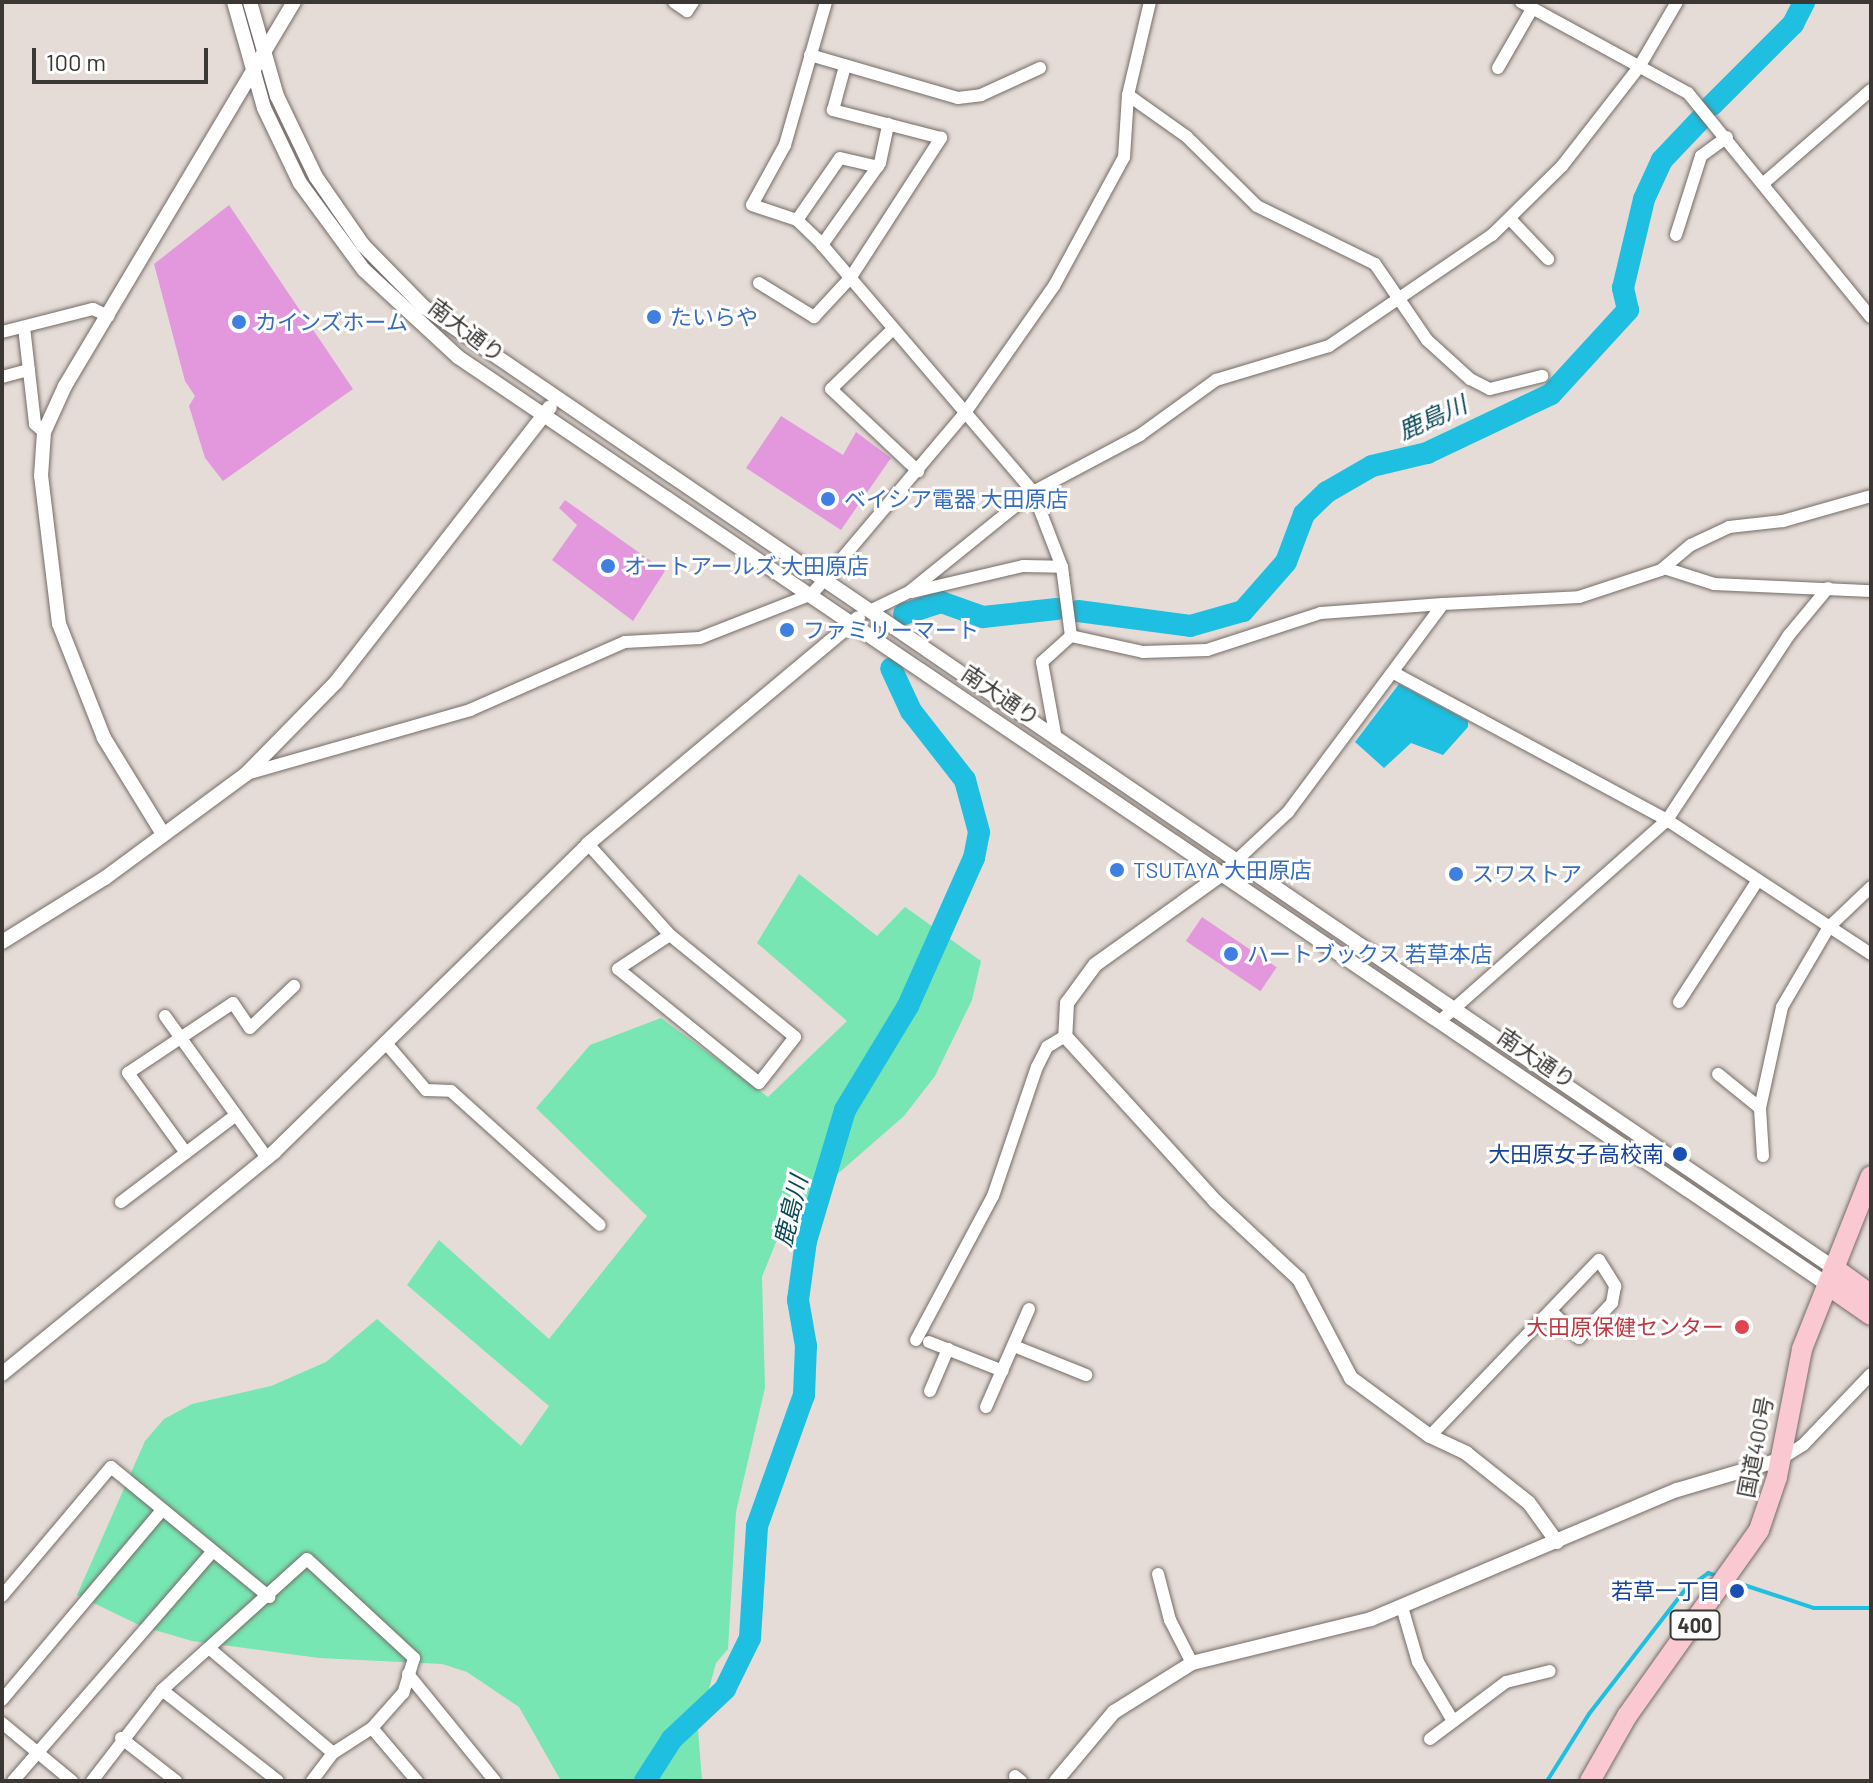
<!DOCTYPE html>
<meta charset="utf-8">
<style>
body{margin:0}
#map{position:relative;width:1873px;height:1783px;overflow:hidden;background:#e6dcd7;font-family:Barlow,"Noto Sans JP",sans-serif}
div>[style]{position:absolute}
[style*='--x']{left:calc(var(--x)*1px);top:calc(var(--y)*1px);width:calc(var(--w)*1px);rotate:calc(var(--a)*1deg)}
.green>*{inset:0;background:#77e6b2}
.water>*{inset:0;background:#1ebfe0}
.stream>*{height:4px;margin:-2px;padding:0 2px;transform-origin:2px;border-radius:2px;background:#1ebfe0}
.river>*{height:22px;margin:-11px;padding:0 11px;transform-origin:11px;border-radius:11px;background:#1ebfe0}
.building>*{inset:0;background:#e398de;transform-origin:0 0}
.roads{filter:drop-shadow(0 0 2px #746c67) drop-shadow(0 0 2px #746c67)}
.minor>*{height:12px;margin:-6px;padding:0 6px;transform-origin:6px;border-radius:6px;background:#fff}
.tertiary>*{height:14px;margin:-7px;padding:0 7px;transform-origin:7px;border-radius:7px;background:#fff}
.trunk>*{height:20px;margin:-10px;padding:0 10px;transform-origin:10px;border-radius:10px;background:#fac8d0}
.dots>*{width:22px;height:22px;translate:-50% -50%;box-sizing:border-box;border:4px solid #fff;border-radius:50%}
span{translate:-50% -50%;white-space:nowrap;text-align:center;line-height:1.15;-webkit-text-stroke:6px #fff;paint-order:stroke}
.shield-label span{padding:2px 6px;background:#fff;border:2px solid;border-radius:6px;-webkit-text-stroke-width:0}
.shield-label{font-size:20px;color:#3b3735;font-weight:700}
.shop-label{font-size:22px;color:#366cbe}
.left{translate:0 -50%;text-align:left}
.street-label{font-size:22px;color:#3b3735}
.transit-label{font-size:22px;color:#164399}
.right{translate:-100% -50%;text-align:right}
.health-label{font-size:22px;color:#be3a42}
.water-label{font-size:24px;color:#094957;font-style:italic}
.frame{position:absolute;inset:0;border:4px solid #3b3735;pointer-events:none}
.scale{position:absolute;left:32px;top:48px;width:176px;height:36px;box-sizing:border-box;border:4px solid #3b3735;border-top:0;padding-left:10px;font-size:24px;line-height:28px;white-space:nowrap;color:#3b3735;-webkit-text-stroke:6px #fff;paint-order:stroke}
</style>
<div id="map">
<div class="green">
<i style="clip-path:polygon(799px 874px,877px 936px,905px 907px,981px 961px,972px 1000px,935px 1076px,904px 1116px,810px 1198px,776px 1242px,762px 1277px,765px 1388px,736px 1512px,728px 1649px,716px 1663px,698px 1729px,702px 1781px,561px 1781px,519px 1707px,467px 1672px,442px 1664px,319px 1658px,192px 1641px,141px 1626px,77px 1595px,145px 1441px,164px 1419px,192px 1404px,271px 1386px,326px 1362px,377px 1319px,521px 1446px,549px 1406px,407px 1285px,439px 1240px,549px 1339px,647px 1216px,536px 1108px,590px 1045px,661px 1018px,768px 1097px,847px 1021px,757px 943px)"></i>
</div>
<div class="water">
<i style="clip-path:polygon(1399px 684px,1468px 721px,1468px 727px,1443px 755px,1411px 743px,1384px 768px,1355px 742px)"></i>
</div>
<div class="stream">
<i style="--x:1741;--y:1584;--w:77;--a:18.2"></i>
<i style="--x:1814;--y:1608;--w:57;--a:0"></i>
<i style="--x:1547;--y:1781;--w:79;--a:-57.9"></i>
<i style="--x:1589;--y:1714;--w:157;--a:-52.3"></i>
<i style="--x:1685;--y:1590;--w:29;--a:-36"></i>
<i style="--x:1708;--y:1573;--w:10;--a:17"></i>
</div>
<div class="river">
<i style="--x:1712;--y:105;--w:115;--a:-45"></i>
<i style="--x:1793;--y:24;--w:25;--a:-63"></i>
<i style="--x:1078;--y:611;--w:113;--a:7.6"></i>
<i style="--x:1190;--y:626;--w:55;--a:-15.8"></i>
<i style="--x:1243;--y:611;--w:65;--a:-48.7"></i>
<i style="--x:1286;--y:562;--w:51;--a:-69.4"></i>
<i style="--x:1304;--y:514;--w:32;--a:-44"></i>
<i style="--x:1327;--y:492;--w:52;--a:-30"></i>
<i style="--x:1372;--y:466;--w:57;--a:-13.3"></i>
<i style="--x:1427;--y:453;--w:137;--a:-25.4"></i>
<i style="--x:1551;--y:394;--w:114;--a:-47.5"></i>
<i style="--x:1628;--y:310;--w:23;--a:-103"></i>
<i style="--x:1623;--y:288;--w:91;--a:-76.7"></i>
<i style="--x:1644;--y:199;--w:43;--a:-65.2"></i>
<i style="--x:1662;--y:160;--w:55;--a:-46.5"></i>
<i style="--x:904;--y:614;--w:39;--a:-18"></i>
<i style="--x:941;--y:602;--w:45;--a:19.7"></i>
<i style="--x:983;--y:617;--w:74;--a:-6.2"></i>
<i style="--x:645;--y:1781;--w:50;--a:-57.3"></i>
<i style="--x:672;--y:1739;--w:73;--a:-43.3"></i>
<i style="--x:725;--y:1689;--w:57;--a:-63.9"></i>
<i style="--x:750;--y:1638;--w:112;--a:-86.4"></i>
<i style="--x:757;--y:1526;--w:139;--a:-70.3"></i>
<i style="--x:804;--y:1395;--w:49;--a:-87.7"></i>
<i style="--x:806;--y:1346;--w:47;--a:-99.9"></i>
<i style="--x:798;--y:1300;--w:60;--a:-82.3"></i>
<i style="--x:806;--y:1241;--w:137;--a:-73.4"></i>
<i style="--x:845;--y:1110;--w:122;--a:-58.8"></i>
<i style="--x:908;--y:1006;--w:162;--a:-66"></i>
<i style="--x:974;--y:858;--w:26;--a:-79"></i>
<i style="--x:979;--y:832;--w:54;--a:-105.1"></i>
<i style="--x:965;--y:780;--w:88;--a:-128"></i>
<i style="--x:911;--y:711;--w:47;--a:-114.9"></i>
</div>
<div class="building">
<i style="clip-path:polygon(229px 205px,353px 389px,223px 481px,205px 458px,189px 406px,195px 396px,185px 381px,154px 264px)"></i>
<i style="clip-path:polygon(781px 416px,843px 455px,856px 432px,891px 458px,841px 530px,746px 468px)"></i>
<i style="clip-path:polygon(565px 500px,665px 571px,633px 621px,552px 560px,577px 525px,559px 508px)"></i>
<i style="left:1202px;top:917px;width:90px;height:29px;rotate:34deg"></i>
</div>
<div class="roads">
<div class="minor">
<i style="--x:674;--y:2;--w:16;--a:35"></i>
<i style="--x:687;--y:11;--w:11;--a:-56"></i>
<i style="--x:826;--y:2;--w:149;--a:106"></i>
<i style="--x:785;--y:145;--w:68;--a:118.8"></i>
<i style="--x:752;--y:205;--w:47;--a:18.4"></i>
<i style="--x:797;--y:220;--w:29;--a:44"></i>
<i style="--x:818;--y:240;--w:331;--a:49.5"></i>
<i style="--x:1033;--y:492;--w:80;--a:68.9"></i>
<i style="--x:1062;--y:567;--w:70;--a:82.6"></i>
<i style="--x:1071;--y:636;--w:74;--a:12.5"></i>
<i style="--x:1143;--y:652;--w:64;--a:-1.8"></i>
<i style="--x:1207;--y:650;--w:120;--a:-18"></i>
<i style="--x:1321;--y:613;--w:122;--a:-4.2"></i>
<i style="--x:1521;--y:2;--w:190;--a:28.6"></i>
<i style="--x:1688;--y:93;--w:289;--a:50.8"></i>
<i style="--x:810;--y:55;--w:154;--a:16.2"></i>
<i style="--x:958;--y:98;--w:23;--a:-7"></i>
<i style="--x:981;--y:95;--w:65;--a:-24.6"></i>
<i style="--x:1498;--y:68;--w:68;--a:-60"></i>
<i style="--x:1128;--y:95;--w:72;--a:35.4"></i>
<i style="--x:1187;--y:137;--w:98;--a:44.6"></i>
<i style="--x:1257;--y:206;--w:131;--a:26.2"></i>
<i style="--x:1375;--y:264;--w:92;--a:55.6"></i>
<i style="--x:1427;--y:340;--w:58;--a:42.2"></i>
<i style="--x:1470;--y:379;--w:22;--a:27"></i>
<i style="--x:1490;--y:389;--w:54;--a:-14"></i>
<i style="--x:1765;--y:182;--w:140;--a:-41"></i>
<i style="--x:797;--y:220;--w:75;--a:-55.3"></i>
<i style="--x:840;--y:158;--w:39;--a:13"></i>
<i style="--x:1511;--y:220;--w:54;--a:46.5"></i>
<i style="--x:1676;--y:235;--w:83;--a:-72.4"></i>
<i style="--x:1701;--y:156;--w:32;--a:-36"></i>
<i style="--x:822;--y:245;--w:100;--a:-54.7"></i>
<i style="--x:880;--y:163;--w:40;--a:-78"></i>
<i style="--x:759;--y:283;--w:65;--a:31.7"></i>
<i style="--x:814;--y:317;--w:54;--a:-47.2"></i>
<i style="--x:851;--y:277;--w:166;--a:-57.1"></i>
<i style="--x:941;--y:138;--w:112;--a:-165.5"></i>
<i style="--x:833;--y:110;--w:46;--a:-74.7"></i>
<i style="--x:24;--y:327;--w:98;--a:83.5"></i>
<i style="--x:35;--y:424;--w:12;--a:42"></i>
<i style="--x:893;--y:329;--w:86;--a:135.9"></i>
<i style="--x:831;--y:389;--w:120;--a:43.3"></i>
<i style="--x:2;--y:332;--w:94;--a:-14.2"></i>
<i style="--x:93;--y:309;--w:17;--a:25"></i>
<i style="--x:2;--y:377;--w:28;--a:-15"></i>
<i style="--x:1664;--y:568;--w:52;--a:17.7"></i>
<i style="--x:1714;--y:584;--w:157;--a:2.6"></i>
<i style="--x:912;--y:592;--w:114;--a:-13.2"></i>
<i style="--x:1023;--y:566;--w:39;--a:1"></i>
<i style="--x:870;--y:611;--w:43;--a:-26"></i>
<i style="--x:909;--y:592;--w:159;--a:-38.9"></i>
<i style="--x:1033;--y:492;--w:121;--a:-28"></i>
<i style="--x:1140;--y:435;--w:94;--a:-35.9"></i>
<i style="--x:1216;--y:380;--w:118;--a:-16.7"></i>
<i style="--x:1329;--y:346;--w:197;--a:-34.3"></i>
<i style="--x:1492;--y:235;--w:98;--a:-44.6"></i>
<i style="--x:1562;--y:166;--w:125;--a:-52.1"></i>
<i style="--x:1639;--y:67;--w:75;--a:-59.7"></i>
<i style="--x:1394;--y:673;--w:310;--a:28.3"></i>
<i style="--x:1667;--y:820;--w:244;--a:33.3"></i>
<i style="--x:1056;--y:739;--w:78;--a:-100.3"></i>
<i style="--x:1042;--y:662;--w:39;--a:-42"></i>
<i style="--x:246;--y:774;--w:233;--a:-15.9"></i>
<i style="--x:470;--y:710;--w:169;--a:-23.7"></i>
<i style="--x:625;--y:642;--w:75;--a:-3.1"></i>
<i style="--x:700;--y:638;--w:120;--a:-21.4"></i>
<i style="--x:812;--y:594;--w:237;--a:-49.8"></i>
<i style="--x:965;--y:413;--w:155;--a:-55"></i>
<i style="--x:1054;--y:286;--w:147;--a:-61.5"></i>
<i style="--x:1124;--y:157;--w:62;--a:-86.3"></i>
<i style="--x:1128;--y:95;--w:96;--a:-76.7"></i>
<i style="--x:588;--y:844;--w:122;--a:48"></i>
<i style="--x:1222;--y:874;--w:91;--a:-43.2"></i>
<i style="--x:1288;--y:812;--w:259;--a:-53.3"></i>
<i style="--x:1443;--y:604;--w:136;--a:-2.9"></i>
<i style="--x:1579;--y:597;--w:86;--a:-18.2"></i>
<i style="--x:1661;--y:570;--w:39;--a:-40"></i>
<i style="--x:1691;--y:545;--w:42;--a:-25.3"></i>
<i style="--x:1729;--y:527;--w:54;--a:-6.3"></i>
<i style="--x:1783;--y:521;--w:91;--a:-15.9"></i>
<i style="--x:670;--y:935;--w:161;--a:39.2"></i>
<i style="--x:795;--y:1037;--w:58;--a:128"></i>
<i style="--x:759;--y:1083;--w:181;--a:-141"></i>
<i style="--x:618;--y:969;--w:62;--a:-33.2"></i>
<i style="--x:1679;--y:1002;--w:145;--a:-57.1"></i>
<i style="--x:165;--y:1016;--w:175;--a:54.3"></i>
<i style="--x:1440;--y:1021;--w:303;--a:-41.5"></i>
<i style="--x:1667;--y:820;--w:222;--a:-56.6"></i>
<i style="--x:1789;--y:635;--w:61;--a:-50.3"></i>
<i style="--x:385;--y:1042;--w:63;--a:49.5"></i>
<i style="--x:426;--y:1090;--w:25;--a:2"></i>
<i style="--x:451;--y:1091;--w:200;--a:42"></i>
<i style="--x:1718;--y:1074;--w:54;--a:39"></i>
<i style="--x:186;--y:1153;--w:99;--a:-125.9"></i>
<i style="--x:128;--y:1073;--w:126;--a:-33.7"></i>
<i style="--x:233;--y:1003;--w:30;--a:56"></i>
<i style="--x:250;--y:1028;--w:61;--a:-43.7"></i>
<i style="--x:1763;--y:1156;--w:48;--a:-93.6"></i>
<i style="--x:1760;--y:1108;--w:103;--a:-77.7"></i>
<i style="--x:1782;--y:1007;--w:93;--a:-59.6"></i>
<i style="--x:1829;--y:927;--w:58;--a:-43.6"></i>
<i style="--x:121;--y:1202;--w:144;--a:-37.1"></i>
<i style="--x:916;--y:1340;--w:163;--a:-61.9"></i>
<i style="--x:993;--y:1196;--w:136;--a:-71.2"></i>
<i style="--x:1037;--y:1067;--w:22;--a:-63"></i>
<i style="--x:1047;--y:1047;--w:21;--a:-31"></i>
<i style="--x:929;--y:1342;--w:79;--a:21.4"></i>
<i style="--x:1014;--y:1346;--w:78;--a:21.9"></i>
<i style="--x:930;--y:1391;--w:46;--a:-66.8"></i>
<i style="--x:986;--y:1407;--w:107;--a:-66.3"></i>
<i style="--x:1430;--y:1436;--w:244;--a:-46.2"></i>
<i style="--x:1599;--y:1260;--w:31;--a:58"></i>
<i style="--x:1615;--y:1286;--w:17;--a:100"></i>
<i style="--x:1612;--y:1303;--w:48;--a:133.3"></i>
<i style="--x:1579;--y:1338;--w:37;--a:-136"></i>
<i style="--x:1779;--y:1460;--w:28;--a:-32"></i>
<i style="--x:1803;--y:1445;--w:98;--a:-46.2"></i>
<i style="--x:1158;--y:1574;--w:48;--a:75.4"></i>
<i style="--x:1170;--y:1620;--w:48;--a:62.9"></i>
<i style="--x:2;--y:1596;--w:169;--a:-49.8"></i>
<i style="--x:111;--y:1467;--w:205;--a:39.4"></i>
<i style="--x:1402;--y:1607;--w:57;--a:73.8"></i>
<i style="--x:1418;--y:1662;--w:69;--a:59.3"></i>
<i style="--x:210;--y:1649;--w:161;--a:40.2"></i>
<i style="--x:408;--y:1674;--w:138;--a:50.9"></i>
<i style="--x:162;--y:1690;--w:147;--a:38.1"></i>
<i style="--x:2;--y:1700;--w:248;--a:-49.9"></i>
<i style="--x:2;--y:1723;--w:91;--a:39.6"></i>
<i style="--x:372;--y:1728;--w:70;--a:49.7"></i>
<i style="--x:121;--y:1738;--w:70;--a:38"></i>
<i style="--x:1430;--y:1739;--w:95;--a:-36.9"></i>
<i style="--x:1506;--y:1682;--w:45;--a:-14"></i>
<i style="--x:1015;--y:1776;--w:8;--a:40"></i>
<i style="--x:13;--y:1781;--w:303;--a:-49"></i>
<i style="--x:92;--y:1781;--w:115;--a:-52.4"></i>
<i style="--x:162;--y:1690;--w:195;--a:-42.1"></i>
<i style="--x:307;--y:1559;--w:146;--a:42.8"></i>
<i style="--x:414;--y:1658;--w:37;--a:107"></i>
<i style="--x:403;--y:1693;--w:47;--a:131.5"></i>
<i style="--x:372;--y:1728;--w:46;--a:147.3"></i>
<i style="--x:333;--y:1753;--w:35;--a:127"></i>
</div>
<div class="tertiary">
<i style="--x:234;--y:2;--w:110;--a:74.2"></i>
<i style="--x:264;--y:108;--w:83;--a:64.4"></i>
<i style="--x:300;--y:183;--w:108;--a:53.7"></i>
<i style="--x:364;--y:270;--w:128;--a:42.8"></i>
<i style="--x:458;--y:357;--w:1655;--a:34.11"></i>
<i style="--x:250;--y:2;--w:98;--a:74"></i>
<i style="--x:277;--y:96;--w:90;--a:64.3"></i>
<i style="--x:316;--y:177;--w:83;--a:55.3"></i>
<i style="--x:363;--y:245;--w:87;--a:45.5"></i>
<i style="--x:424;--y:307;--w:1706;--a:34.28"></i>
<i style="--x:163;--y:834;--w:113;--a:-121.6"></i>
<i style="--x:104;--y:738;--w:123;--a:-111.5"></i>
<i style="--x:59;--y:624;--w:149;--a:-96.9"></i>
<i style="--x:41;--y:476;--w:44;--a:-86.1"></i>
<i style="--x:44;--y:432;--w:51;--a:-65.5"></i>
<i style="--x:65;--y:386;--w:447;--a:-59.2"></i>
<i style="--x:1222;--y:874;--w:156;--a:144.4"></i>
<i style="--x:1095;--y:965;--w:47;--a:126.4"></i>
<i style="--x:1067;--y:1003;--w:33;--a:93"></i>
<i style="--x:1065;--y:1036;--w:223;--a:47.7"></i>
<i style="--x:1215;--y:1201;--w:115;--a:42.9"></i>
<i style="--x:1299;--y:1279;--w:112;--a:62.3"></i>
<i style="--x:1351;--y:1378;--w:98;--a:36.3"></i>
<i style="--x:1430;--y:1436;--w:40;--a:25"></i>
<i style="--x:1466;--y:1453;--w:80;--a:38.4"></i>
<i style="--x:1529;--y:1503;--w:48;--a:54.3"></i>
<i style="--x:2;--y:942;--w:121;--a:-31.9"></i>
<i style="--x:105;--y:878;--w:175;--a:-36.4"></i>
<i style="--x:246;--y:774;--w:129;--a:-45.6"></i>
<i style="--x:336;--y:682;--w:348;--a:-52.1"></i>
<i style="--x:2;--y:1374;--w:351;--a:-39.2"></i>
<i style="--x:274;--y:1152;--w:440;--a:-44.4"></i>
<i style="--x:588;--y:844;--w:352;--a:-39.9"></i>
<i style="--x:1056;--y:1781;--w:90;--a:-50"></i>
<i style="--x:1114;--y:1712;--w:92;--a:-32.1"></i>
<i style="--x:1192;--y:1663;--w:184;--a:-13.8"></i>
<i style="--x:1371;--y:1619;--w:332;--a:-22.9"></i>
<i style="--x:1677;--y:1490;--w:106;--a:-16.4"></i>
</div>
<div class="trunk">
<i style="--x:1834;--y:1268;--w:46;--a:36.1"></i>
<i style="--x:1828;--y:1285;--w:52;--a:34.9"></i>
<i style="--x:1590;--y:1781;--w:75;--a:-60.4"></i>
<i style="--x:1627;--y:1716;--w:228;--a:-54.6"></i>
<i style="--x:1759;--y:1530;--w:56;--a:-71.2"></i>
<i style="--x:1777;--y:1477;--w:130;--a:-78.9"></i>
<i style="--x:1802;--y:1349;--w:186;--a:-68.3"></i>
</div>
</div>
<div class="dots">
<i style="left:654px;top:317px;background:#3f7fe0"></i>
<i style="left:239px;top:322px;background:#3f7fe0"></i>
<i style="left:828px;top:499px;background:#3f7fe0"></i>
<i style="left:608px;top:566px;background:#3f7fe0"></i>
<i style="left:787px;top:630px;background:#3f7fe0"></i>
<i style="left:1117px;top:870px;background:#3f7fe0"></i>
<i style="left:1456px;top:874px;background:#3f7fe0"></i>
<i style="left:1231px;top:954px;background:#3f7fe0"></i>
<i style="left:1680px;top:1154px;background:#1a4fb4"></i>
<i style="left:1742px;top:1327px;background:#e0444e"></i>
<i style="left:1737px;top:1591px;background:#1a4fb4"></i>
</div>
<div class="shield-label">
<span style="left:1695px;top:1625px">400</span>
</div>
<div class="shop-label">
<span class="left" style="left:670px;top:317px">たいらや</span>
<span class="left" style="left:255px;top:322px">カインズホーム</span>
<span class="left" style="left:844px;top:499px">ベイシア電器 大田原店</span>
<span class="left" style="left:624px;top:566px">オートアールズ 大田原店</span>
<span class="left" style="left:803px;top:630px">ファミリーマート</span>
<span class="left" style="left:1133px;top:870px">TSUTAYA 大田原店</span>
<span class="left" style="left:1472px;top:874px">スワストア</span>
<span class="left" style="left:1247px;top:954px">ハートブックス 若草本店</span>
</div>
<div class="street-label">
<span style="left:467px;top:330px;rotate:37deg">南大通り</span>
<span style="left:1001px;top:695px;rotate:34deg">南大通り</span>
<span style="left:1537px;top:1058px;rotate:34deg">南大通り</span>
<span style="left:1755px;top:1447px;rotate:-79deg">国道400号</span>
</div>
<div class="transit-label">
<span class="right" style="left:1664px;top:1154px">大田原女子高校南</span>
<span class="right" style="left:1721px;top:1591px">若草一丁目</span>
</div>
<div class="health-label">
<span class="right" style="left:1724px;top:1327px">大田原保健センター</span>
</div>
<div class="water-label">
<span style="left:1432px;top:417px;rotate:-24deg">鹿島川</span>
<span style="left:790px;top:1211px;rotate:-76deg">鹿島川</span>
</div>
<div class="frame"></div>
<div class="scale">100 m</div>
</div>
